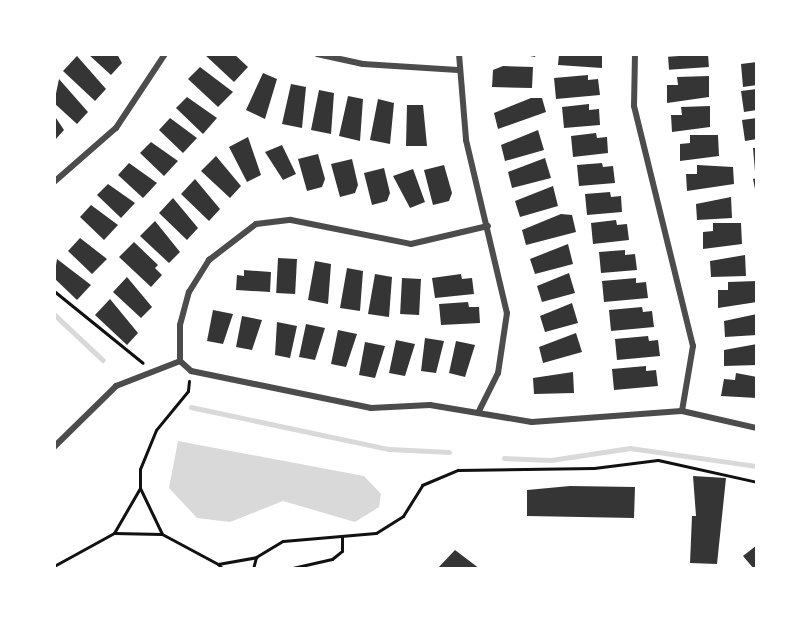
<!DOCTYPE html>
<style>
body{margin:0}
#map{position:relative;width:811px;height:623px;overflow:hidden;background:#fff;font-family:"Roboto Condensed",sans-serif}
div>[style]{position:absolute}
[style*='--x']{left:calc(var(--x)*1px);top:calc(var(--y)*1px);width:calc(var(--w)*1px);rotate:calc(var(--a)*1deg)}
.water>*{inset:0;background:#d9d9d9}
.stream>*{height:4.5px;margin:-2.25px;padding:0 2.25px;transform-origin:2.25px;border-radius:2.25px;background:#d9d9d9}
.building>*{inset:0;background:#353535;transform-origin:0 0}
.path>*{height:3px;margin:-1.5px;padding:0 1.5px;transform-origin:1.5px;border-radius:1.5px;background:#111}
.minor>*{height:6px;margin:-3px;padding:0 3px;transform-origin:3px;border-radius:3px;background:#4c4c4c}
span{translate:-50% -50%;white-space:nowrap;text-align:center;line-height:1.15;-webkit-text-stroke:4.5px #fff;paint-order:stroke}
.frame{position:absolute;inset:0;border:56px solid #fff;pointer-events:none}
</style>
<div id="map">
<div class="water">
<i style="clip-path:polygon(178px 441px,364px 476px,381px 494px,379px 507px,355px 522px,283px 501px,230px 522px,197px 518px,169px 488px)"></i>
</div>
<div class="stream">
<i style="--x:54;--y:314;--w:67;--a:43.2"></i>
<i style="--x:191;--y:407;--w:202;--a:12"></i>
<i style="--x:389;--y:449;--w:60;--a:2.9"></i>
<i style="--x:504;--y:458;--w:47;--a:2.4"></i>
<i style="--x:551;--y:460;--w:80;--a:-8.6"></i>
<i style="--x:630;--y:448;--w:128;--a:8.1"></i>
</div>
<div class="building">
<i style="clip-path:polygon(88px 54px,117px 54px,122px 63px,111px 75px)"></i>
<i style="clip-path:polygon(204px 54px,234px 54px,248px 67px,234px 82px)"></i>
<i style="clip-path:polygon(520px 54px,536px 54px,535px 57px)"></i>
<i style="clip-path:polygon(559px 54px,602px 54px,602px 68px,558px 65px)"></i>
<i style="left:708px;top:54px;width:13px;height:40px;rotate:86deg"></i>
<i style="clip-path:polygon(77px 56px,106px 89px,95px 101px,63px 71px)"></i>
<i style="clip-path:polygon(757px 62px,757px 85px,743px 87px,741px 64px)"></i>
<i style="clip-path:polygon(503px 66px,533px 67px,532px 88px,492px 87px,493px 70px)"></i>
<i style="clip-path:polygon(200px 67px,233px 92px,218px 107px,188px 79px)"></i>
<i style="clip-path:polygon(263px 73px,277px 79px,265px 119px,246px 110px)"></i>
<i style="clip-path:polygon(588px 75px,588px 80px,598px 79px,600px 95px,556px 99px,554px 78px)"></i>
<i style="clip-path:polygon(709px 76px,709px 97px,667px 103px,667px 85px,678px 85px,677px 77px)"></i>
<i style="clip-path:polygon(59px 79px,88px 112px,77px 124px,54px 103px)"></i>
<i style="clip-path:polygon(291px 84px,306px 87px,302px 128px,282px 124px)"></i>
<i style="clip-path:polygon(757px 89px,757px 110px,744px 112px,741px 91px)"></i>
<i style="clip-path:polygon(319px 90px,334px 93px,331px 134px,311px 130px)"></i>
<i style="clip-path:polygon(348px 96px,363px 99px,360px 141px,339px 136px)"></i>
<i style="clip-path:polygon(187px 97px,217px 118px,203px 134px,176px 108px)"></i>
<i style="clip-path:polygon(531px 98px,542px 98px,546px 112px,498px 129px,494px 113px)"></i>
<i style="clip-path:polygon(378px 99px,394px 103px,390px 144px,370px 140px)"></i>
<i style="clip-path:polygon(589px 104px,589px 110px,599px 109px,600px 125px,564px 128px,562px 107px)"></i>
<i style="clip-path:polygon(407px 105px,423px 105px,427px 146px,406px 146px)"></i>
<i style="clip-path:polygon(710px 106px,710px 127px,672px 132px,671px 115px,682px 115px,681px 107px)"></i>
<i style="clip-path:polygon(54px 115px,64px 130px,54px 141px)"></i>
<i style="clip-path:polygon(170px 118px,197px 138px,183px 153px,159px 130px)"></i>
<i style="clip-path:polygon(757px 118px,757px 139px,745px 141px,742px 120px)"></i>
<i style="clip-path:polygon(538px 130px,544px 150px,505px 161px,501px 145px)"></i>
<i style="clip-path:polygon(596px 133px,597px 138px,607px 137px,608px 153px,573px 157px,571px 136px)"></i>
<i style="clip-path:polygon(690px 135px,718px 135px,719px 156px,680px 161px,680px 144px,690px 143px)"></i>
<i style="clip-path:polygon(248px 137px,261px 175px,247px 182px,229px 147px)"></i>
<i style="clip-path:polygon(151px 142px,178px 161px,164px 176px,140px 153px)"></i>
<i style="clip-path:polygon(282px 145px,296px 174px,283px 180px,265px 152px)"></i>
<i style="clip-path:polygon(753px 148px,757px 148px,757px 171px,755px 171px)"></i>
<i style="clip-path:polygon(318px 154px,325px 179px,322px 187px,307px 191px,298px 159px)"></i>
<i style="clip-path:polygon(216px 156px,241px 186px,230px 198px,201px 171px)"></i>
<i style="clip-path:polygon(545px 158px,551px 178px,512px 188px,508px 172px)"></i>
<i style="clip-path:polygon(352px 159px,358px 185px,355px 193px,340px 197px,331px 164px)"></i>
<i style="clip-path:polygon(129px 163px,157px 183px,143px 198px,118px 175px)"></i>
<i style="clip-path:polygon(602px 163px,603px 167px,613px 166px,615px 183px,579px 186px,577px 165px)"></i>
<i style="clip-path:polygon(444px 165px,452px 193px,449px 201px,433px 205px,424px 170px)"></i>
<i style="clip-path:polygon(697px 165px,733px 167px,734px 184px,687px 191px,686px 174px,697px 174px)"></i>
<i style="clip-path:polygon(384px 168px,390px 193px,387px 201px,372px 205px,364px 173px)"></i>
<i style="clip-path:polygon(413px 169px,425px 202px,410px 208px,393px 176px)"></i>
<i style="clip-path:polygon(757px 178px,757px 194px,756px 194px,753px 179px)"></i>
<i style="clip-path:polygon(195px 179px,220px 209px,209px 221px,181px 194px)"></i>
<i style="clip-path:polygon(108px 184px,135px 203px,121px 218px,97px 195px)"></i>
<i style="clip-path:polygon(553px 186px,558px 206px,520px 217px,515px 201px)"></i>
<i style="clip-path:polygon(610px 192px,611px 197px,621px 196px,622px 212px,587px 215px,585px 194px)"></i>
<i style="clip-path:polygon(731px 197px,732px 218px,697px 220px,696px 204px)"></i>
<i style="clip-path:polygon(173px 198px,198px 228px,187px 240px,159px 213px)"></i>
<i style="clip-path:polygon(91px 205px,118px 225px,104px 240px,80px 217px)"></i>
<i style="clip-path:polygon(561px 214px,572px 215px,576px 232px,526px 245px,522px 230px)"></i>
<i style="clip-path:polygon(616px 220px,617px 225px,627px 224px,629px 240px,593px 244px,591px 223px)"></i>
<i style="clip-path:polygon(155px 221px,180px 252px,169px 263px,140px 236px)"></i>
<i style="clip-path:polygon(713px 223px,741px 223px,742px 244px,703px 249px,703px 232px,713px 231px)"></i>
<i style="clip-path:polygon(80px 238px,107px 259px,92px 274px,68px 251px)"></i>
<i style="clip-path:polygon(134px 242px,158px 265px,155px 268px,162px 275px,151px 287px,119px 257px)"></i>
<i style="clip-path:polygon(568px 244px,573px 264px,535px 274px,530px 259px)"></i>
<i style="clip-path:polygon(625px 250px,625px 255px,635px 254px,637px 270px,601px 273px,599px 252px)"></i>
<i style="clip-path:polygon(745px 255px,746px 276px,711px 277px,710px 261px)"></i>
<i style="left:278px;top:258px;width:19px;height:35px;rotate:3deg"></i>
<i style="clip-path:polygon(57px 259px,91px 285px,77px 300px,54px 278px)"></i>
<i style="clip-path:polygon(315px 261px,331px 264px,328px 304px,308px 300px)"></i>
<i style="clip-path:polygon(347px 268px,363px 271px,360px 311px,340px 308px)"></i>
<i style="clip-path:polygon(244px 270px,271px 272px,270px 292px,236px 290px,237px 275px,244px 276px)"></i>
<i style="clip-path:polygon(569px 273px,575px 293px,542px 302px,537px 286px)"></i>
<i style="clip-path:polygon(375px 274px,392px 277px,389px 317px,368px 314px)"></i>
<i style="clip-path:polygon(461px 274px,462px 279px,472px 278px,474px 294px,435px 298px,432px 278px)"></i>
<i style="clip-path:polygon(127px 277px,152px 307px,141px 318px,113px 292px)"></i>
<i style="left:402px;top:278px;width:19px;height:36px;rotate:3deg"></i>
<i style="clip-path:polygon(636px 278px,636px 283px,646px 282px,648px 298px,604px 302px,602px 281px)"></i>
<i style="clip-path:polygon(757px 281px,757px 302px,718px 308px,718px 290px,728px 290px,728px 282px)"></i>
<i style="clip-path:polygon(110px 299px,138px 333px,127px 345px,95px 315px)"></i>
<i style="clip-path:polygon(468px 302px,469px 307px,479px 307px,480px 323px,441px 325px,439px 304px)"></i>
<i style="clip-path:polygon(572px 303px,578px 323px,545px 332px,540px 316px)"></i>
<i style="clip-path:polygon(642px 307px,643px 312px,652px 311px,654px 327px,611px 331px,609px 310px)"></i>
<i style="clip-path:polygon(213px 310px,233px 314px,223px 344px,207px 341px)"></i>
<i style="clip-path:polygon(757px 314px,757px 335px,725px 337px,724px 321px)"></i>
<i style="clip-path:polygon(242px 316px,262px 320px,252px 350px,236px 347px)"></i>
<i style="clip-path:polygon(277px 322px,297px 326px,290px 358px,275px 355px)"></i>
<i style="clip-path:polygon(306px 324px,325px 328px,315px 360px,299px 357px)"></i>
<i style="clip-path:polygon(338px 330px,357px 334px,346px 367px,331px 364px)"></i>
<i style="clip-path:polygon(576px 333px,582px 352px,543px 363px,539px 347px)"></i>
<i style="clip-path:polygon(648px 336px,649px 341px,658px 340px,660px 356px,617px 360px,615px 339px)"></i>
<i style="clip-path:polygon(425px 338px,444px 341px,436px 373px,421px 371px)"></i>
<i style="clip-path:polygon(396px 340px,415px 344px,405px 376px,389px 373px)"></i>
<i style="clip-path:polygon(456px 341px,475px 345px,465px 377px,449px 373px)"></i>
<i style="clip-path:polygon(365px 342px,385px 346px,375px 378px,359px 375px)"></i>
<i style="clip-path:polygon(757px 344px,757px 365px,724px 366px,724px 350px)"></i>
<i style="clip-path:polygon(646px 366px,646px 371px,656px 370px,658px 386px,614px 390px,612px 369px)"></i>
<i style="clip-path:polygon(573px 372px,574px 393px,534px 394px,533px 378px)"></i>
<i style="clip-path:polygon(736px 373px,757px 377px,757px 398px,721px 396px,724px 379px,735px 380px)"></i>
<i style="clip-path:polygon(693px 476px,726px 478px,717px 564px,690px 563px,692px 516px,696px 516px)"></i>
<i style="clip-path:polygon(570px 486px,635px 487px,634px 518px,527px 516px,527px 490px)"></i>
<i style="clip-path:polygon(757px 545px,757px 569px,754px 569px,743px 556px)"></i>
<i style="clip-path:polygon(455px 550px,480px 569px,437px 569px)"></i>
</div>
<div class="path">
<i style="--x:54;--y:291;--w:114;--a:39"></i>
<i style="--x:189;--y:381;--w:10;--a:96"></i>
<i style="--x:188;--y:391;--w:50;--a:129.4"></i>
<i style="--x:156;--y:430;--w:42;--a:112.3"></i>
<i style="--x:140;--y:469;--w:19;--a:90"></i>
<i style="--x:140;--y:488;--w:51;--a:64.4"></i>
<i style="--x:162;--y:534;--w:64;--a:28.2"></i>
<i style="--x:218;--y:564;--w:39;--a:-10"></i>
<i style="--x:256;--y:557;--w:31;--a:-31"></i>
<i style="--x:283;--y:541;--w:93;--a:-4.9"></i>
<i style="--x:376;--y:533;--w:32;--a:-32"></i>
<i style="--x:403;--y:516;--w:36;--a:-58"></i>
<i style="--x:422;--y:485;--w:39;--a:-23"></i>
<i style="--x:458;--y:470;--w:136;--a:-0.8"></i>
<i style="--x:594;--y:468;--w:64;--a:-7.1"></i>
<i style="--x:658;--y:460;--w:101;--a:12.5"></i>
<i style="--x:114;--y:533;--w:48;--a:1.2"></i>
<i style="--x:218;--y:564;--w:7;--a:45"></i>
<i style="--x:54;--y:566;--w:68;--a:-28.8"></i>
<i style="--x:114;--y:533;--w:52;--a:-60"></i>
<i style="--x:253;--y:569;--w:12;--a:-76"></i>
<i style="--x:288;--y:569;--w:45;--a:-12.8"></i>
<i style="--x:332;--y:559;--w:13;--a:-39"></i>
<i style="--x:342;--y:551;--w:14;--a:-90"></i>
</div>
<div class="minor">
<i style="--x:317;--y:54;--w:47;--a:12.3"></i>
<i style="--x:363;--y:64;--w:95;--a:3.6"></i>
<i style="--x:459;--y:54;--w:86;--a:85.3"></i>
<i style="--x:466;--y:140;--w:178;--a:76.7"></i>
<i style="--x:507;--y:313;--w:61;--a:98.5"></i>
<i style="--x:498;--y:373;--w:42;--a:116.6"></i>
<i style="--x:635;--y:54;--w:52;--a:91.1"></i>
<i style="--x:634;--y:106;--w:247;--a:76.2"></i>
<i style="--x:693;--y:346;--w:66;--a:99.6"></i>
<i style="--x:54;--y:182;--w:82;--a:-41.1"></i>
<i style="--x:116;--y:128;--w:89;--a:-56.5"></i>
<i style="--x:180;--y:361;--w:15;--a:42"></i>
<i style="--x:191;--y:371;--w:184;--a:11.6"></i>
<i style="--x:371;--y:408;--w:59;--a:-2.9"></i>
<i style="--x:430;--y:405;--w:103;--a:9.5"></i>
<i style="--x:532;--y:422;--w:150;--a:-4.2"></i>
<i style="--x:682;--y:411;--w:77;--a:12.8"></i>
<i style="--x:180;--y:361;--w:36;--a:-90"></i>
<i style="--x:180;--y:325;--w:34;--a:-75"></i>
<i style="--x:189;--y:292;--w:38;--a:-58"></i>
<i style="--x:209;--y:260;--w:59;--a:-37.5"></i>
<i style="--x:256;--y:224;--w:35;--a:-7"></i>
<i style="--x:291;--y:220;--w:122;--a:11.3"></i>
<i style="--x:411;--y:244;--w:79;--a:-13.2"></i>
<i style="--x:54;--y:447;--w:87;--a:-44.5"></i>
<i style="--x:116;--y:386;--w:69;--a:-21.3"></i>
</div>
<div class="frame"></div>
</div>
